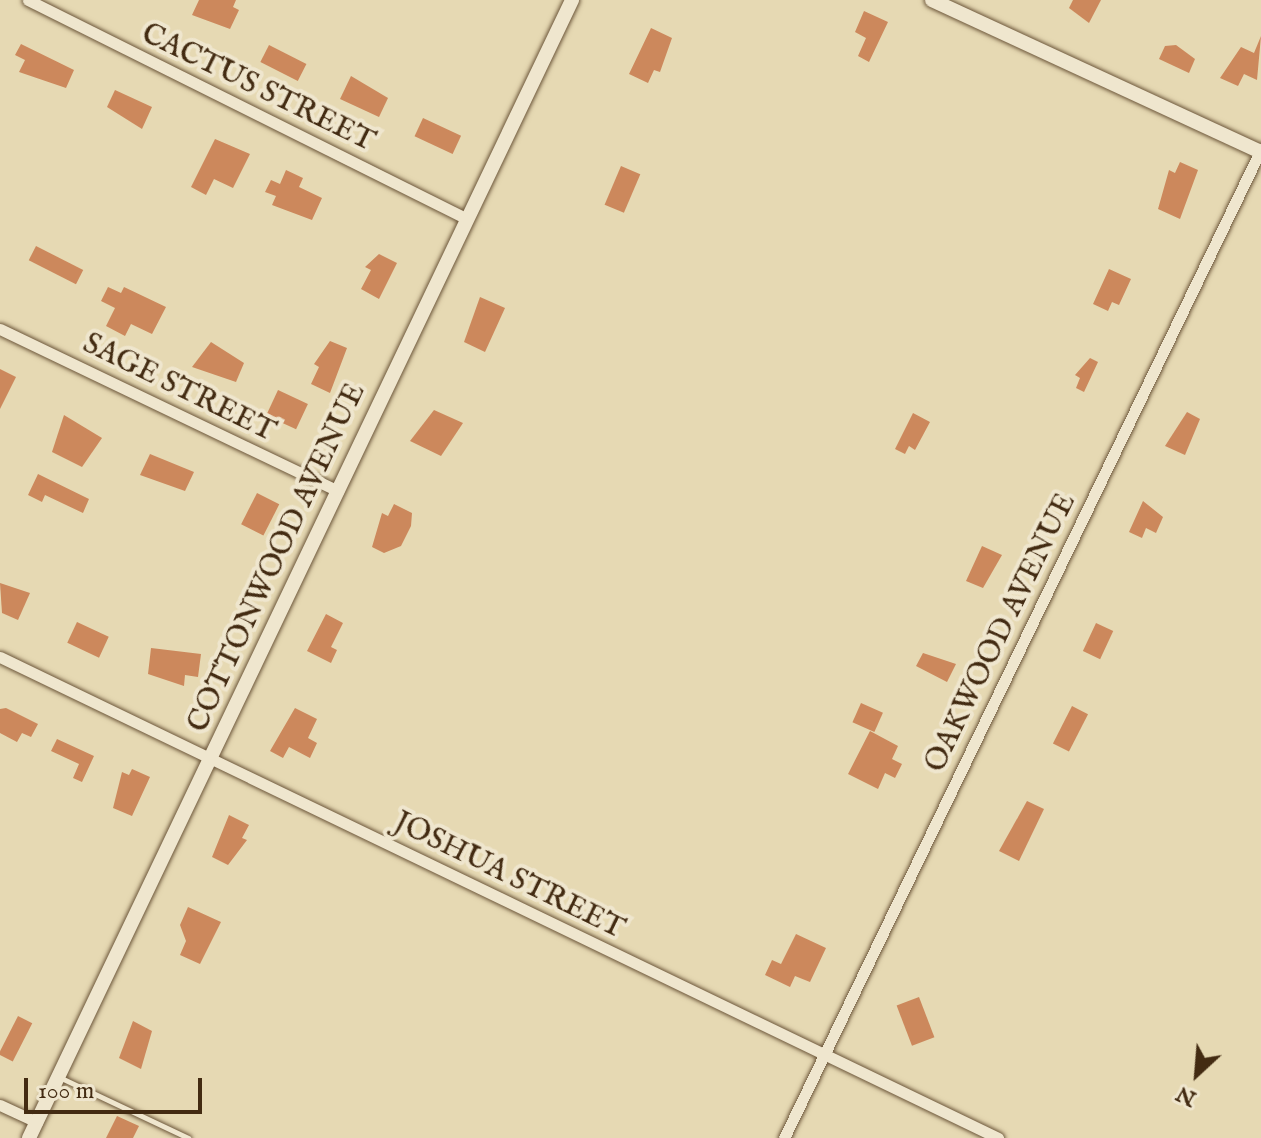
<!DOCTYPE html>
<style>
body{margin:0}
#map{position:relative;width:1261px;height:1138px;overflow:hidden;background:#e6d9b3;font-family:"IM FELL English",serif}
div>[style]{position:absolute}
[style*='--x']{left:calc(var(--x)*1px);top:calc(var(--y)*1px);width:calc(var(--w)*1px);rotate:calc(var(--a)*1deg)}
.building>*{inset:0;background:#cc885c;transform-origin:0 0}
.roads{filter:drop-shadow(0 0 2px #6c563a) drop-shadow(0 0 2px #6c563a)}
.lane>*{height:5px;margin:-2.5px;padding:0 2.5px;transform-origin:2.5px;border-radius:2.5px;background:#efe6ce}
.street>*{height:11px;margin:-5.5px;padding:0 5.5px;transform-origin:5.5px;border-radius:5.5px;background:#efe6ce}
.secondary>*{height:14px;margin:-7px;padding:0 7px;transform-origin:7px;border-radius:7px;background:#efe6ce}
span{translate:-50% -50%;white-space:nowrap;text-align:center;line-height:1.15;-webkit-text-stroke:8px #efe6ce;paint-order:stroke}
.street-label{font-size:30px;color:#432b12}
.north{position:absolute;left:1157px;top:1034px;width:80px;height:80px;-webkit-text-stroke:6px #efe6ce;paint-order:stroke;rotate:206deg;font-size:22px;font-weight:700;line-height:32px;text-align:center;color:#432b12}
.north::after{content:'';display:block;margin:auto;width:28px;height:36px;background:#432b12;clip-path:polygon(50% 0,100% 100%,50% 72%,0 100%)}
.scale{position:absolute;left:24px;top:1078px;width:178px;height:36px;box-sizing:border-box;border:4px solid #432b12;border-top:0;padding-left:10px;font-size:24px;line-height:28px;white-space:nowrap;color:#432b12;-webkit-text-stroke:6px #efe6ce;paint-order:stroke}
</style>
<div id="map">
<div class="building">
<i style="clip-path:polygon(199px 0,236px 0,233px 7px,239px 10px,230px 29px,192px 15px)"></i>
<i style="clip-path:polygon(1073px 0,1101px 0,1089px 23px,1069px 8px)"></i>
<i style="clip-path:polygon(864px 11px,888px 22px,869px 62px,858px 56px,866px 38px,855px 32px)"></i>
<i style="clip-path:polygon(651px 28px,672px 38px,660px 72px,654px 70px,648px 83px,629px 74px)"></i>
<i style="clip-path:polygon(1261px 36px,1257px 80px,1244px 74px,1238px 86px,1220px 78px,1241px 47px,1254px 53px)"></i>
<i style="clip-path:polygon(21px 44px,74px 70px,66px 88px,19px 72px,25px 60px,15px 55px)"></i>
<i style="left:269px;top:45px;width:42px;height:19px;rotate:27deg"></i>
<i style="clip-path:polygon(1176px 45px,1195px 59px,1189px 73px,1159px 59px,1165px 46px)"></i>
<i style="clip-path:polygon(351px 76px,388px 98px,379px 117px,340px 99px)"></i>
<i style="clip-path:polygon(115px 90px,152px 107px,142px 129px,107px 107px)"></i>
<i style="left:423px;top:118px;width:42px;height:20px;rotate:25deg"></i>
<i style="clip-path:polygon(215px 139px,250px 154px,233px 188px,214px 179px,206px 195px,191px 187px)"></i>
<i style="clip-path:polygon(1180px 162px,1198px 170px,1180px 219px,1158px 209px,1169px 170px,1175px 173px)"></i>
<i style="left:621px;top:166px;width:21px;height:42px;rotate:23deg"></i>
<i style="clip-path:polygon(286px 170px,303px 178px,299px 187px,322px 198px,312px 220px,272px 205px,276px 196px,265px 192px,271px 180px,280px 184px)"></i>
<i style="left:36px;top:246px;width:53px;height:16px;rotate:27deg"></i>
<i style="clip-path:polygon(379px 254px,397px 263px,379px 299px,361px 289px,371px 270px,365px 267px)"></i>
<i style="clip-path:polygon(1109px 269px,1131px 279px,1119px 305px,1112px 302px,1108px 311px,1093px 304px)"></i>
<i style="clip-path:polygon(108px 287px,121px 293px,124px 287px,166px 307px,152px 334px,131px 324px,125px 336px,106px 326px,115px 308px,101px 301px)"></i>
<i style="clip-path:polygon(480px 297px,505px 308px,485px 352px,464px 342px)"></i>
<i style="clip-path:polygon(330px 341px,347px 348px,330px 393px,311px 384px,319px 367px,314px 364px)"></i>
<i style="clip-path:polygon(211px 342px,244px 363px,236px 382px,192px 367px)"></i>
<i style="clip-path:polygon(1090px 358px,1098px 362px,1084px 392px,1076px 388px,1080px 378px,1075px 375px)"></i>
<i style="clip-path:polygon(0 369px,16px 377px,0 409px)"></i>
<i style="left:278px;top:390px;width:33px;height:28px;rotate:25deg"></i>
<i style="clip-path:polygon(434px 410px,463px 423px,441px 456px,410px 441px)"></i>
<i style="clip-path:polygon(1187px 412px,1200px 419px,1185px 455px,1165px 446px)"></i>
<i style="clip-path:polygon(913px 413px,930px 422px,915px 450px,909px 446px,905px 454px,895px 449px)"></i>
<i style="clip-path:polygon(64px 415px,102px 438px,82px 467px,52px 452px)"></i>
<i style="clip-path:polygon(150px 454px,194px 472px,185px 491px,140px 475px)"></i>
<i style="clip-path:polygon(38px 474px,89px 499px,83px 513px,45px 495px,42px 502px,28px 495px)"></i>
<i style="left:257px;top:493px;width:25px;height:35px;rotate:27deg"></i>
<i style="clip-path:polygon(1143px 501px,1163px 517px,1156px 533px,1146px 528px,1142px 538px,1129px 532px)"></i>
<i style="clip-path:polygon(394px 504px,412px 513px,411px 526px,401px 546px,384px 553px,372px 547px,382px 513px,388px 516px)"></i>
<i style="clip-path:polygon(982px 546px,1002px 555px,983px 588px,966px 581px)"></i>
<i style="clip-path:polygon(0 583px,30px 593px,18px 620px,2px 613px)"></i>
<i style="clip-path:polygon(326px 614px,343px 623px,331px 647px,337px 650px,331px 663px,307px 651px)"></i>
<i style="left:77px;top:622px;width:35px;height:23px;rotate:25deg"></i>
<i style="left:1096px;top:623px;width:19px;height:31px;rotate:25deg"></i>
<i style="clip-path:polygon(151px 648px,201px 654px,198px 677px,185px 675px,184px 686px,148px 674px)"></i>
<i style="clip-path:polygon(923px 653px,956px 664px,947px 682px,916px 666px)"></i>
<i style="left:861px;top:703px;width:24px;height:21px;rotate:24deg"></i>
<i style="left:1072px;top:706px;width:18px;height:42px;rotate:27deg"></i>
<i style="clip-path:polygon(6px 708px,38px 724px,31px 737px,22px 733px,17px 742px,0 733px,0 709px)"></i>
<i style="clip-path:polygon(295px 708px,317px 719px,308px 738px,317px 743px,310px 758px,289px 747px,283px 758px,270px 751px)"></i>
<i style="clip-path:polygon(870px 731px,898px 746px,892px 759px,902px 764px,895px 778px,885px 773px,878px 789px,848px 774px)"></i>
<i style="clip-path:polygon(57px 739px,94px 756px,82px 782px,73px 778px,79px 764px,51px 751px)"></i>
<i style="clip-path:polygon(132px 769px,150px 777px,132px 816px,113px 808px,122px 772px,129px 775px)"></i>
<i style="clip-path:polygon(1027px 801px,1044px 809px,1019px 861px,999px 851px)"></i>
<i style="clip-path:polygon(229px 815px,249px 825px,242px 838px,247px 840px,228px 865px,212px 857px)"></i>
<i style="clip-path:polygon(188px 907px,221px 922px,200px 964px,180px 955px,186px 941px,180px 925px)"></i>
<i style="clip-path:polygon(796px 934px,826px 948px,810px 982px,795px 976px,790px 987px,765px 975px,772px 960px,781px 964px)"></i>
<i style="left:919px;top:997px;width:43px;height:24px;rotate:69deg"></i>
<i style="left:18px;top:1016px;width:16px;height:43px;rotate:27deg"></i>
<i style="clip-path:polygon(133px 1021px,152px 1031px,141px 1069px,119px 1058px)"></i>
<i style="clip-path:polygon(117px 1116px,139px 1126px,133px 1138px,106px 1138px)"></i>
</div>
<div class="roads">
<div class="lane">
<i style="--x:59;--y:1077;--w:143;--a:25.3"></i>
</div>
<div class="street">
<i style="--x:28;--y:0;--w:491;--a:26.5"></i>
<i style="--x:0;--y:329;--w:375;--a:25.6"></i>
<i style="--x:0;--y:657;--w:1108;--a:25.73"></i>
<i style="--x:0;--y:1105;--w:41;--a:24.7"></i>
<i style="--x:784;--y:1138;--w:1098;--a:-64.25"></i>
</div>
<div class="secondary">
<i style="--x:932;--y:0;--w:362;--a:24.8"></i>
<i style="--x:29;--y:1138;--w:1261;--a:-64.49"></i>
</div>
</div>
<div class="street-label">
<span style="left:258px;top:88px;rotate:26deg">CACTUS STREET</span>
<span style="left:179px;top:388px;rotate:26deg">SAGE STREET</span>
<span style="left:277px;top:558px;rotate:-65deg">COTTONWOOD AVENUE</span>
<span style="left:1001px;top:633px;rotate:-64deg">OAKWOOD AVENUE</span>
<span style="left:509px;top:876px;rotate:26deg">JOSHUA STREET</span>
</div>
<div class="north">N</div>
<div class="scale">100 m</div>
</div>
